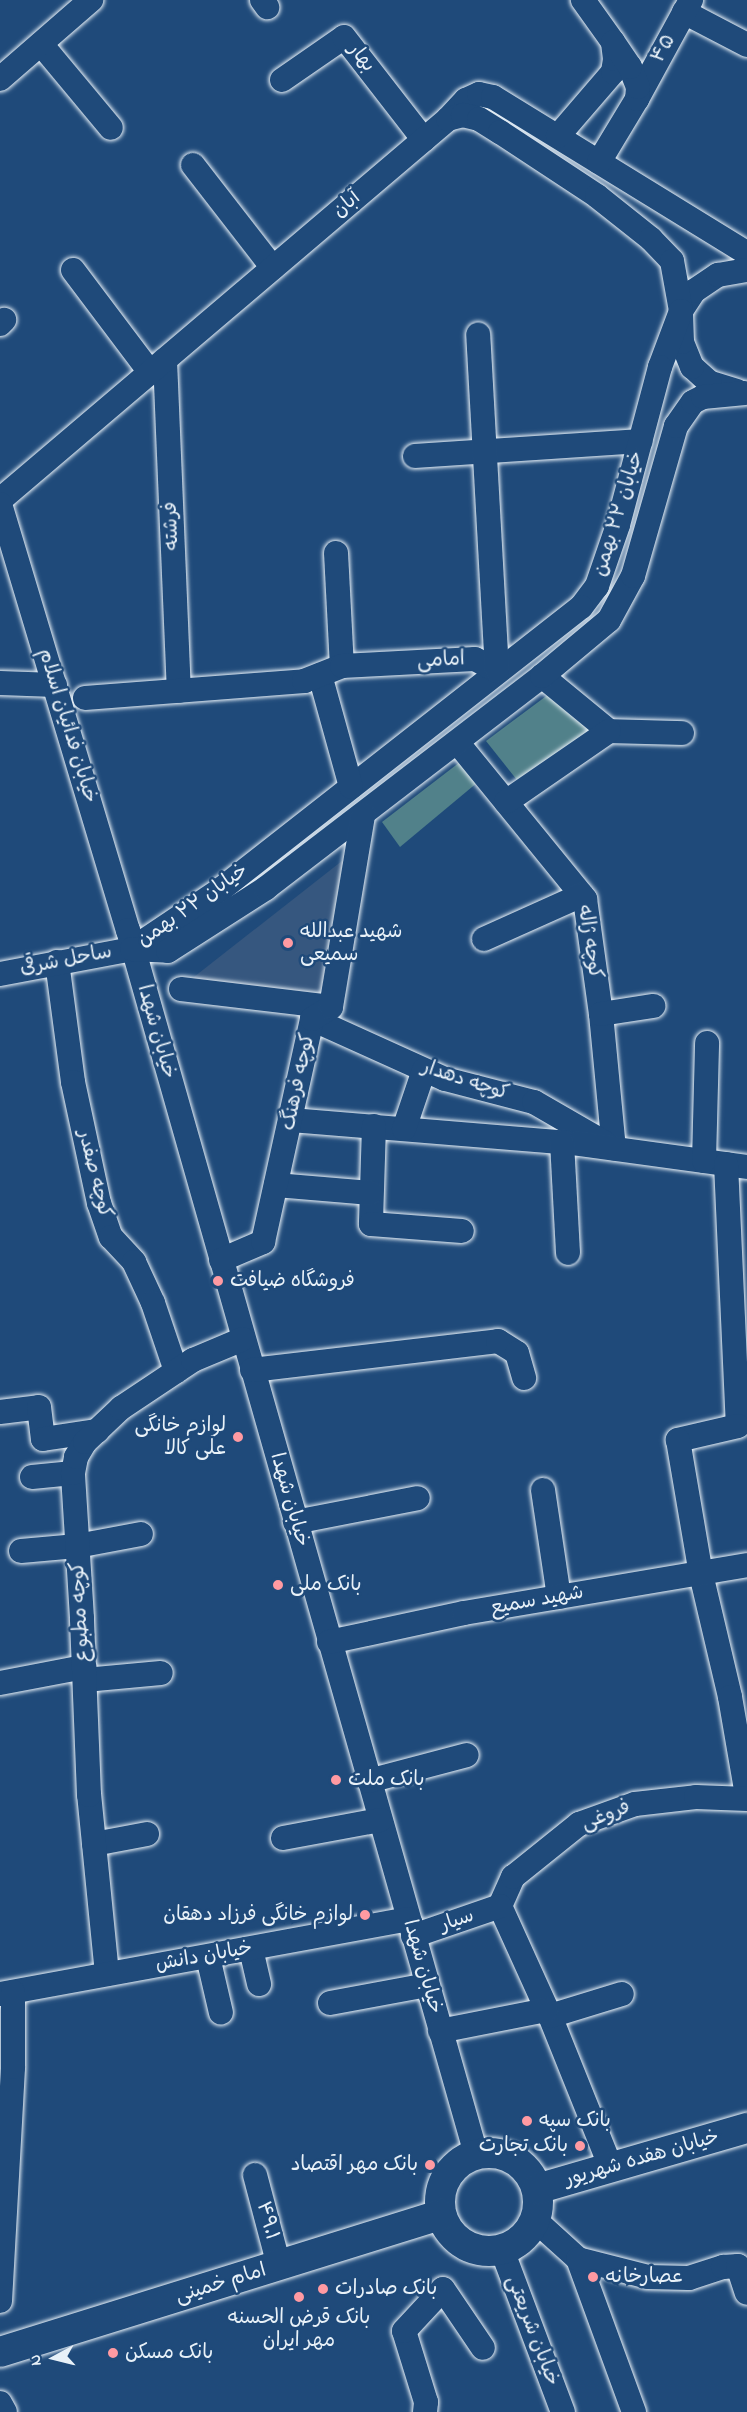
<!DOCTYPE html>
<meta charset="utf-8">
<style>
body{margin:0}
#map{position:relative;width:747px;height:2412px;overflow:hidden;background:#1f4a7a;font-family:"Indie Flower","Playpen Sans Arabic",sans-serif}
div>[style]{position:absolute}
[style*='--x']{left:calc(var(--x)*1px);top:calc(var(--y)*1px);width:calc(var(--w)*1px);rotate:calc(var(--a)*1deg)}
.built>*{inset:0;background:#36577f}
.green>*{inset:0;background:#51818a}
.roads{filter:drop-shadow(0 0 2px #e8f1f8) drop-shadow(0 0 2px #e8f1f8)}
.minor>*{height:24px;margin:-12px;padding:0 12px;transform-origin:12px;border-radius:12px;background:#1f4a7a}
.major>*{height:30px;margin:-15px;padding:0 15px;transform-origin:15px;border-radius:15px;background:#1f4a7a}
.major>.ring{margin:-15px;padding:0;box-sizing:content-box;background:none;border:30px solid #1f4a7a;border-radius:50%}
.dots>*{width:16px;height:16px;translate:-50% -50%;box-sizing:border-box;border:3px solid #1f4a7a;border-radius:50%}
span{translate:-50% -50%;white-space:nowrap;text-align:center;line-height:1.15;-webkit-text-stroke:5px #1f4a7a;paint-order:stroke}
.street-label{font-size:20px;color:#e8f1f8}
.poi-label{font-size:20px;color:#e8f1f8}
.left{translate:0 -50%;text-align:left}
.right{translate:-100% -50%;text-align:right}
.north{position:absolute;left:24px;top:2328px;width:60px;height:60px;-webkit-text-stroke:4px #1f4a7a;paint-order:stroke;rotate:263deg;font-size:16px;font-weight:700;line-height:24px;text-align:center;color:#e8f1f8}
.north::after{content:'';display:block;margin:auto;width:21px;height:27px;background:#e8f1f8;clip-path:polygon(50% 0,100% 100%,50% 72%,0 100%)}
</style>
<div id="map">
<div class="built">
<i style="clip-path:polygon(347px 857px,327px 999px,185px 984px)"></i>
</div>
<div class="green">
<i style="clip-path:polygon(553px 691px,593px 730px,517px 780px,486px 741px)"></i>
<i style="clip-path:polygon(460px 762px,478px 782px,400px 847px,382px 822px)"></i>
</div>
<div class="roads">
<div class="minor">
<i style="--x:262;--y:0;--w:9;--a:54"></i>
<i style="--x:684;--y:12;--w:71;--a:27.6"></i>
<i style="--x:41;--y:44;--w:109;--a:50.2"></i>
<i style="--x:0;--y:79;--w:121;--a:-41"></i>
<i style="--x:282;--y:80;--w:75;--a:-34.7"></i>
<i style="--x:344;--y:37;--w:130;--a:52.2"></i>
<i style="--x:637;--y:99;--w:113;--a:-61.4"></i>
<i style="--x:448;--y:119;--w:26;--a:-47"></i>
<i style="--x:466;--y:100;--w:14;--a:-25"></i>
<i style="--x:479;--y:94;--w:14;--a:12"></i>
<i style="--x:493;--y:97;--w:298;--a:31.6"></i>
<i style="--x:558;--y:136;--w:84;--a:-49.3"></i>
<i style="--x:613;--y:72;--w:13;--a:-81"></i>
<i style="--x:615;--y:59;--w:17;--a:-97"></i>
<i style="--x:613;--y:42;--w:52;--a:-125.5"></i>
<i style="--x:599;--y:162;--w:74;--a:-58.9"></i>
<i style="--x:637;--y:99;--w:12;--a:-85"></i>
<i style="--x:638;--y:87;--w:22;--a:-112"></i>
<i style="--x:630;--y:67;--w:30;--a:-124"></i>
<i style="--x:193;--y:165;--w:130;--a:52.2"></i>
<i style="--x:73;--y:270;--w:128;--a:53"></i>
<i style="--x:0;--y:324;--w:6;--a:-45"></i>
<i style="--x:165;--y:360;--w:331;--a:87.6"></i>
<i style="--x:737;--y:391;--w:28;--a:-163"></i>
<i style="--x:710;--y:383;--w:24;--a:-138"></i>
<i style="--x:692;--y:367;--w:27;--a:-112"></i>
<i style="--x:682;--y:342;--w:31;--a:-92"></i>
<i style="--x:681;--y:311;--w:24;--a:-57"></i>
<i style="--x:694;--y:291;--w:29;--a:-34"></i>
<i style="--x:718;--y:275;--w:29;--a:-10"></i>
<i style="--x:415;--y:456;--w:226;--a:-3.8"></i>
<i style="--x:0;--y:500;--w:588;--a:-40.38"></i>
<i style="--x:448;--y:119;--w:16;--a:-15"></i>
<i style="--x:463;--y:115;--w:16;--a:14"></i>
<i style="--x:479;--y:119;--w:25;--a:32"></i>
<i style="--x:500;--y:132;--w:116;--a:33.4"></i>
<i style="--x:597;--y:196;--w:69;--a:38.5"></i>
<i style="--x:651;--y:239;--w:30;--a:46"></i>
<i style="--x:672;--y:261;--w:51;--a:79.8"></i>
<i style="--x:681;--y:311;--w:60;--a:110.6"></i>
<i style="--x:660;--y:367;--w:163;--a:104.9"></i>
<i style="--x:618;--y:525;--w:65;--a:109"></i>
<i style="--x:597;--y:586;--w:26;--a:127"></i>
<i style="--x:581;--y:607;--w:455;--a:141.9"></i>
<i style="--x:223;--y:888;--w:110;--a:146.2"></i>
<i style="--x:0;--y:504;--w:445;--a:73.3"></i>
<i style="--x:128;--y:930;--w:1273;--a:74.13"></i>
<i style="--x:336;--y:553;--w:113;--a:87"></i>
<i style="--x:320;--y:675;--w:116;--a:74.5"></i>
<i style="--x:542;--y:676;--w:87;--a:39.4"></i>
<i style="--x:609;--y:731;--w:73;--a:1.6"></i>
<i style="--x:0;--y:683;--w:55;--a:2.1"></i>
<i style="--x:85;--y:698;--w:220;--a:-4.4"></i>
<i style="--x:304;--y:681;--w:41;--a:-21.5"></i>
<i style="--x:342;--y:666;--w:133;--a:-3"></i>
<i style="--x:475;--y:659;--w:25;--a:29"></i>
<i style="--x:497;--y:671;--w:337;--a:-93.2"></i>
<i style="--x:457;--y:742;--w:203;--a:50.8"></i>
<i style="--x:585;--y:899;--w:116;--a:82.1"></i>
<i style="--x:601;--y:1014;--w:135;--a:84.5"></i>
<i style="--x:506;--y:802;--w:125;--a:-34.6"></i>
<i style="--x:484;--y:939;--w:107;--a:-24.2"></i>
<i style="--x:57;--y:962;--w:121;--a:82.4"></i>
<i style="--x:73;--y:1082;--w:124;--a:77.9"></i>
<i style="--x:99;--y:1203;--w:36;--a:71"></i>
<i style="--x:111;--y:1237;--w:34;--a:47"></i>
<i style="--x:134;--y:1262;--w:45;--a:65.1"></i>
<i style="--x:153;--y:1303;--w:72;--a:71.3"></i>
<i style="--x:0;--y:974;--w:134;--a:-10.7"></i>
<i style="--x:132;--y:949;--w:36;--a:3"></i>
<i style="--x:168;--y:951;--w:117;--a:-32.7"></i>
<i style="--x:266;--y:888;--w:348;--a:-37.5"></i>
<i style="--x:542;--y:676;--w:87;--a:-39.9"></i>
<i style="--x:609;--y:620;--w:50;--a:-61.4"></i>
<i style="--x:633;--y:576;--w:156;--a:-74"></i>
<i style="--x:676;--y:426;--w:29;--a:-55"></i>
<i style="--x:693;--y:402;--w:11;--a:-27"></i>
<i style="--x:703;--y:397;--w:42;--a:-5.4"></i>
<i style="--x:181;--y:989;--w:151;--a:6.8"></i>
<i style="--x:601;--y:1014;--w:53;--a:-8.7"></i>
<i style="--x:312;--y:1019;--w:146;--a:24.3"></i>
<i style="--x:445;--y:1079;--w:92;--a:14.5"></i>
<i style="--x:534;--y:1102;--w:82;--a:30"></i>
<i style="--x:291;--y:1120;--w:282;--a:4.7"></i>
<i style="--x:572;--y:1143;--w:177;--a:7.8"></i>
<i style="--x:374;--y:1126;--w:98;--a:91.8"></i>
<i style="--x:371;--y:1224;--w:91;--a:4.4"></i>
<i style="--x:404;--y:1129;--w:62;--a:-71.3"></i>
<i style="--x:562;--y:1142;--w:111;--a:86.9"></i>
<i style="--x:704;--y:1161;--w:118;--a:-88.5"></i>
<i style="--x:726;--y:1164;--w:262;--a:87.4"></i>
<i style="--x:738;--y:1426;--w:62;--a:166.9"></i>
<i style="--x:678;--y:1440;--w:136;--a:80.3"></i>
<i style="--x:701;--y:1574;--w:126;--a:76.7"></i>
<i style="--x:730;--y:1697;--w:99;--a:80.2"></i>
<i style="--x:276;--y:1185;--w:95;--a:4.8"></i>
<i style="--x:221;--y:1260;--w:46;--a:-23.2"></i>
<i style="--x:263;--y:1242;--w:228;--a:-77.6"></i>
<i style="--x:312;--y:1019;--w:22;--a:-32"></i>
<i style="--x:331;--y:1007;--w:195;--a:-80.5"></i>
<i style="--x:252;--y:1370;--w:248;--a:-6.7"></i>
<i style="--x:498;--y:1341;--w:22;--a:32"></i>
<i style="--x:517;--y:1353;--w:26;--a:74"></i>
<i style="--x:0;--y:1412;--w:39;--a:-7"></i>
<i style="--x:39;--y:1407;--w:32;--a:83"></i>
<i style="--x:43;--y:1439;--w:55;--a:-8.4"></i>
<i style="--x:32;--y:1477;--w:41;--a:-5.6"></i>
<i style="--x:543;--y:1490;--w:108;--a:81.5"></i>
<i style="--x:295;--y:1522;--w:125;--a:-11"></i>
<i style="--x:21;--y:1551;--w:56;--a:-5.1"></i>
<i style="--x:77;--y:1546;--w:65;--a:-10.6"></i>
<i style="--x:329;--y:1642;--w:138;--a:-12.1"></i>
<i style="--x:464;--y:1613;--w:287;--a:-9.6"></i>
<i style="--x:85;--y:1680;--w:76;--a:-5.3"></i>
<i style="--x:0;--y:1683;--w:86;--a:-10.8"></i>
<i style="--x:369;--y:1781;--w:101;--a:-14.9"></i>
<i style="--x:283;--y:1838;--w:99;--a:-10.5"></i>
<i style="--x:94;--y:1844;--w:54;--a:-10.7"></i>
<i style="--x:500;--y:1906;--w:32;--a:-66"></i>
<i style="--x:513;--y:1877;--w:85;--a:-38.8"></i>
<i style="--x:579;--y:1824;--w:59;--a:-19.7"></i>
<i style="--x:635;--y:1804;--w:61;--a:-6.5"></i>
<i style="--x:696;--y:1797;--w:51;--a:2.2"></i>
<i style="--x:500;--y:1906;--w:121;--a:65.6"></i>
<i style="--x:550;--y:2016;--w:164;--a:68.1"></i>
<i style="--x:413;--y:1936;--w:92;--a:-19"></i>
<i style="--x:251;--y:1949;--w:36;--a:77"></i>
<i style="--x:208;--y:1957;--w:57;--a:76.9"></i>
<i style="--x:107;--y:1974;--w:180;--a:-95.7"></i>
<i style="--x:89;--y:1795;--w:177;--a:-92.3"></i>
<i style="--x:82;--y:1618;--w:145;--a:-93.6"></i>
<i style="--x:73;--y:1473;--w:16;--a:-79"></i>
<i style="--x:76;--y:1457;--w:17;--a:-59"></i>
<i style="--x:85;--y:1442;--w:50;--a:-43.4"></i>
<i style="--x:121;--y:1408;--w:87;--a:-33.7"></i>
<i style="--x:193;--y:1360;--w:54;--a:-22.8"></i>
<i style="--x:0;--y:1994;--w:415;--a:-10.4"></i>
<i style="--x:330;--y:2003;--w:99;--a:-10.5"></i>
<i style="--x:550;--y:2016;--w:75;--a:-17"></i>
<i style="--x:440;--y:2031;--w:108;--a:-11.2"></i>
<i style="--x:255;--y:2175;--w:94;--a:75.2"></i>
<i style="--x:535;--y:2220;--w:58;--a:42.2"></i>
<i style="--x:578;--y:2259;--w:163;--a:69.9"></i>
<i style="--x:502;--y:2250;--w:173;--a:69.4"></i>
<i style="--x:578;--y:2259;--w:72;--a:14.4"></i>
<i style="--x:648;--y:2277;--w:41;--a:1.4"></i>
<i style="--x:689;--y:2278;--w:36;--a:-18"></i>
<i style="--x:723;--y:2267;--w:15;--a:-4"></i>
<i style="--x:738;--y:2266;--w:28;--a:72"></i>
<i style="--x:0;--y:2301;--w:234;--a:-86.8"></i>
<i style="--x:13;--y:2067;--w:75;--a:-90"></i>
<i style="--x:0;--y:2403;--w:10;--a:61"></i>
<i style="--x:425;--y:2412;--w:10;--a:-84"></i>
<i style="--x:426;--y:2402;--w:74;--a:-107.2"></i>
<i style="--x:404;--y:2331;--w:57;--a:-47.1"></i>
<i style="--x:443;--y:2289;--w:71;--a:55.9"></i>
</div>
<div class="major">
<i class="ring" style="left:440px;top:2153px;width:68px;height:68px"></i>
<i style="--x:537;--y:2189;--w:219;--a:-16.2"></i>
<i style="--x:0;--y:2352;--w:462;--a:-17.3"></i>
</div>
</div>
<div class="dots">
<i style="left:288px;top:943px;background:#ff9aa2"></i>
<i style="left:218px;top:1281px;background:#ff9aa2"></i>
<i style="left:238px;top:1437px;background:#ff9aa2"></i>
<i style="left:278px;top:1585px;background:#ff9aa2"></i>
<i style="left:336px;top:1780px;background:#ff9aa2"></i>
<i style="left:365px;top:1915px;background:#ff9aa2"></i>
<i style="left:527px;top:2121px;background:#ff9aa2"></i>
<i style="left:580px;top:2146px;background:#ff9aa2"></i>
<i style="left:430px;top:2165px;background:#ff9aa2"></i>
<i style="left:593px;top:2277px;background:#ff9aa2"></i>
<i style="left:323px;top:2289px;background:#ff9aa2"></i>
<i style="left:299px;top:2297px;background:#ff9aa2"></i>
<i style="left:113px;top:2353px;background:#ff9aa2"></i>
</div>
<div class="street-label">
<span style="left:664px;top:49px;rotate:-61deg">۴۵</span>
<span style="left:361px;top:58px;rotate:52deg">بهار</span>
<span style="left:347px;top:205px;rotate:-40deg">آبان</span>
<span style="left:619px;top:514px;rotate:-73deg">خیابان ۲۲ بهمن</span>
<span style="left:172px;top:526px;rotate:-92deg">فرشته</span>
<span style="left:441px;top:661px;rotate:-3deg">امامی</span>
<span style="left:67px;top:726px;rotate:73deg">خیابان فدائیان اسلام</span>
<span style="left:193px;top:906px;rotate:-35deg">خیابان ۲۲ بهمن</span>
<span style="left:589px;top:942px;rotate:81deg">کوچه ژاله</span>
<span style="left:66px;top:961px;rotate:-11deg">ساحل شرقی</span>
<span style="left:156px;top:1032px;rotate:74deg">خیابان شهدا</span>
<span style="left:465px;top:1081px;rotate:18deg">کوچه دهدار</span>
<span style="left:299px;top:1082px;rotate:-78deg">کوچه فرهنگ</span>
<span style="left:94px;top:1174px;rotate:76deg">کوچه صفدر</span>
<span style="left:289px;top:1500px;rotate:74deg">خیابان شهدا</span>
<span style="left:537px;top:1601px;rotate:-10deg">شهید سمیع</span>
<span style="left:81px;top:1612px;rotate:-93deg">کوچه مطبوع</span>
<span style="left:606px;top:1816px;rotate:-21deg">فروغی</span>
<span style="left:457px;top:1921px;rotate:-19deg">سیار</span>
<span style="left:204px;top:1957px;rotate:-10deg">خیابان دانش</span>
<span style="left:422px;top:1967px;rotate:74deg">خیابان شهدا</span>
<span style="left:642px;top:2159px;rotate:-16deg">خیابان هفده شهریور</span>
<span style="left:267px;top:2221px;rotate:75deg">۴۹.۱</span>
<span style="left:221px;top:2284px;rotate:-17deg">امام خمینی</span>
<span style="left:532px;top:2331px;rotate:69deg">خیابان شریعتی</span>
</div>
<div class="poi-label">
<span class="left" style="left:300px;top:944px">شهید عبدالله<br>سمیعی</span>
<span class="left" style="left:230px;top:1281px">فروشگاه ضیافت</span>
<span class="right" style="left:226px;top:1438px">لوازم خانگی<br>علی کالا</span>
<span class="left" style="left:290px;top:1585px">بانک ملی</span>
<span class="left" style="left:348px;top:1780px">بانک ملت</span>
<span class="right" style="left:353px;top:1915px">لوازم خانگی فرزاد دهقان</span>
<span class="left" style="left:539px;top:2121px">بانک سپه</span>
<span class="right" style="left:568px;top:2146px">بانک تجارت</span>
<span class="right" style="left:418px;top:2165px">بانک مهر اقتصاد</span>
<span class="left" style="left:605px;top:2277px">عصارخانه</span>
<span class="left" style="left:335px;top:2289px">بانک صادرات</span>
<span style="left:299px;top:2330px">بانک قرض الحسنه<br>مهر ایران</span>
<span class="left" style="left:125px;top:2353px">بانک مسکن</span>
</div>
<div class="north">N</div>
</div>
